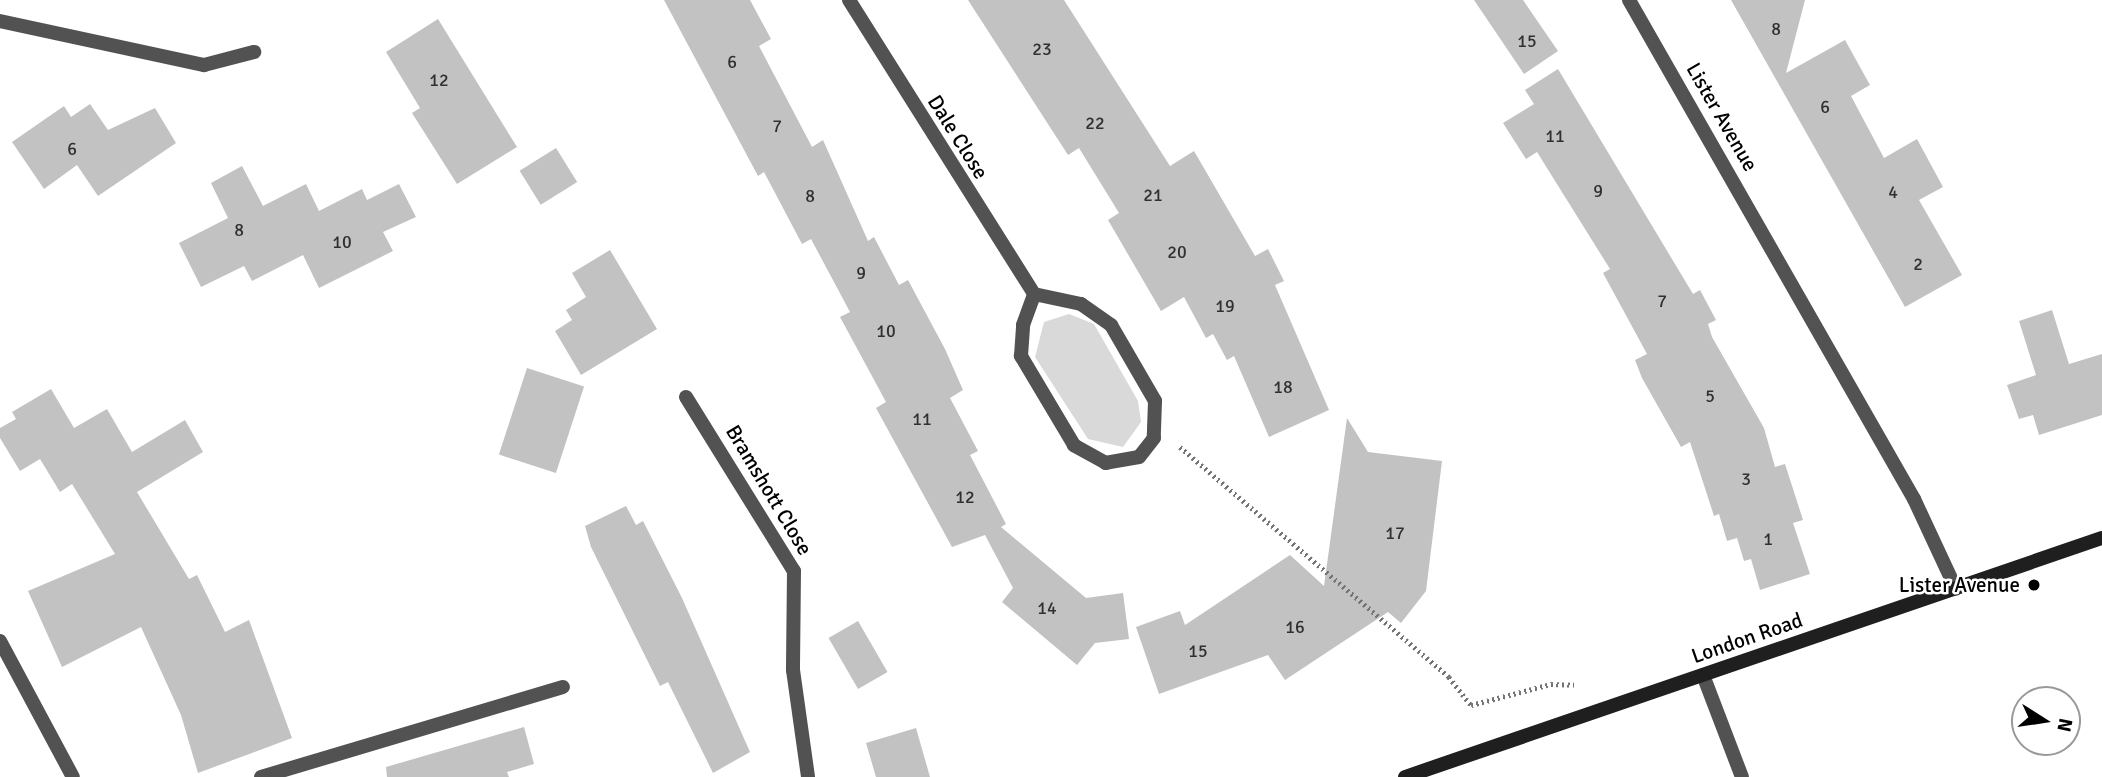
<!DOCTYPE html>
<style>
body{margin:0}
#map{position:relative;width:2102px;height:777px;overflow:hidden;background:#fff;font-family:Signika,sans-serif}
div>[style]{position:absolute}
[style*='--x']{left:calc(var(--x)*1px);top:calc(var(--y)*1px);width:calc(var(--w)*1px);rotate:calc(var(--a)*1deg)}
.green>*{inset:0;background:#d9d9d9}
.building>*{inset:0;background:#c2c2c2;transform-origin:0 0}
.path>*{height:4.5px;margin-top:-2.25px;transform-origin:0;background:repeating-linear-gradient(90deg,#747474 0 2px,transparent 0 5.5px)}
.lane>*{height:14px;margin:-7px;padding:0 7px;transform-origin:7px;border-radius:7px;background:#525252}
.street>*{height:14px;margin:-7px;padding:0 7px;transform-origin:7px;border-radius:7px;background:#525252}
.secondary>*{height:14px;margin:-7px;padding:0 7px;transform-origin:7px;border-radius:7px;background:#1f1f1f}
.dots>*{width:19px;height:19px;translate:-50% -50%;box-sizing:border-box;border:4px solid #fff;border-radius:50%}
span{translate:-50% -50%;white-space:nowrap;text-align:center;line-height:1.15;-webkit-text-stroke:5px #fff;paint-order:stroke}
.number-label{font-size:18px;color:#303030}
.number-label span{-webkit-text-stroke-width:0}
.street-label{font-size:21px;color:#000}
.poi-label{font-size:21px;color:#000}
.right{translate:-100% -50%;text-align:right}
.north{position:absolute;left:2011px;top:686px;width:70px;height:70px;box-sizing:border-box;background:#fff;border:2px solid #999;border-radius:50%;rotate:102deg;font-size:19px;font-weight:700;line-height:28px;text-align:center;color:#000}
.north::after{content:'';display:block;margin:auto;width:24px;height:32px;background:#000;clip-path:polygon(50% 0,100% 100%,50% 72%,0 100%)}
</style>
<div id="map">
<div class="green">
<i style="clip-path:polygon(1069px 314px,1094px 324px,1138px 401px,1141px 422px,1123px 447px,1088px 439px,1035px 357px,1044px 322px)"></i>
</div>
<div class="building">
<i style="clip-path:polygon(664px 0,750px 0,771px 39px,759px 46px,812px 147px,823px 140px,868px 241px,874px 237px,899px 285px,908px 280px,945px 349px,963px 390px,950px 398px,978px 451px,970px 455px,1006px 524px,1001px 527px,1086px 598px,1123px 593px,1129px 639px,1095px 643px,1077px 665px,1002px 602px,1013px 588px,985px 535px,952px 547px,876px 408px,886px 402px,840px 317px,850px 312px,811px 239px,802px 244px,764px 172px,758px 176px)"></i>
<i style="clip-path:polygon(968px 0,1064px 0,1170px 166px,1194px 151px,1255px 256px,1268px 249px,1284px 281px,1275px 285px,1329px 410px,1269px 437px,1234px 356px,1227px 360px,1213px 334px,1206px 338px,1184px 297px,1161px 311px,1108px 220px,1119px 213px,1079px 148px,1068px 155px)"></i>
<i style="clip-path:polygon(1474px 0,1523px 0,1558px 51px,1524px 74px)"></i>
<i style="clip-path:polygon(1731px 0,1805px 0,1786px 73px,1845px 40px,1870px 85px,1851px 96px,1884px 158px,1917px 139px,1943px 187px,1919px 200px,1962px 275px,1905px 307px)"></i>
<i style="clip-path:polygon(438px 19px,517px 147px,457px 184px,412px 113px,420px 108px,386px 52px)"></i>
<i style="clip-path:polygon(1558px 69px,1693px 294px,1700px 290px,1716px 320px,1708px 324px,1712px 337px,1764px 428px,1775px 467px,1785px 464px,1803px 520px,1793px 523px,1810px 574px,1760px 590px,1751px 559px,1744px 561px,1737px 538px,1727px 541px,1719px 514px,1714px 516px,1690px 442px,1681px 447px,1642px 378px,1635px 360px,1647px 354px,1603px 273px,1610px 269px,1537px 152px,1526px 159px,1503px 123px,1534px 104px,1525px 90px)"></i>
<i style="clip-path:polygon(90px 104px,108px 130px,155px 108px,176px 143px,98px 196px,77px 165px,44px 189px,12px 142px,64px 106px,71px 117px)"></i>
<i style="left:556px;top:148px;width:40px;height:43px;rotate:58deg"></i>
<i style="clip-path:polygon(242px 166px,263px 206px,306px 184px,319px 211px,362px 189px,367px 200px,399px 184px,416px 217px,383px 232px,393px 251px,319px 288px,303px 255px,252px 281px,244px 266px,201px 287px,179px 243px,228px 218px,211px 183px)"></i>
<i style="clip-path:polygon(610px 250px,657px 329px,581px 375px,555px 331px,572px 320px,566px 310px,586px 297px,572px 273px)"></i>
<i style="clip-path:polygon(2052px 310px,2069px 364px,2102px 354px,2102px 415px,2039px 435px,2033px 415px,2019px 419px,2007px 385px,2036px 375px,2019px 321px)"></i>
<i style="left:527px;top:368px;width:60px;height:91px;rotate:18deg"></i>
<i style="clip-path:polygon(51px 389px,74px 428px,107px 409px,132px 452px,185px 420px,203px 452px,137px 492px,189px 579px,197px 575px,225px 632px,249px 620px,292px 738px,198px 773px,181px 715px,141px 627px,62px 667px,28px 591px,115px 554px,72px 484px,60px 492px,40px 459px,20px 471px,0 438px,0 428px,16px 419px,12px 412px)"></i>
<i style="clip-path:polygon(1347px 418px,1368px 452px,1442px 461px,1426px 591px,1401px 623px,1388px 612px,1285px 680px,1268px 655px,1159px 694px,1136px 627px,1180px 611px,1185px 625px,1290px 555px,1324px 586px)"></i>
<i style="clip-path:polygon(626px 506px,636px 525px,643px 521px,682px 598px,750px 752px,713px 773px,668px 682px,660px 686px,591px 547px,585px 526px)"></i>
<i style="left:858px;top:621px;width:59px;height:34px;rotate:60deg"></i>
<i style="clip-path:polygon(524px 727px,534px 764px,507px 772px,509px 777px,387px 777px,386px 767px)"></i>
<i style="clip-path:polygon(916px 728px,930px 777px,876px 777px,866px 743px)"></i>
</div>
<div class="path">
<i style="--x:1180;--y:447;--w:354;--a:40.5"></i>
<i style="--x:1449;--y:677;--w:36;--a:52"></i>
<i style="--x:1471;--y:705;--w:83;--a:-14.7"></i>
<i style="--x:1551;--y:684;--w:23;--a:2"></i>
</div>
<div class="lane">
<i style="--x:261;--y:777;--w:315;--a:-16.6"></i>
</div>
<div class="street">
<i style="--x:849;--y:0;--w:347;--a:57.8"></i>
<i style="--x:1034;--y:294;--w:48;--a:12"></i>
<i style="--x:1081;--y:304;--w:37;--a:35"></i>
<i style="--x:1111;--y:325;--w:88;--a:59.9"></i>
<i style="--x:1155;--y:401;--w:37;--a:92"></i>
<i style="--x:1154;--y:438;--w:24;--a:128"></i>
<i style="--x:1139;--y:457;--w:34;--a:170"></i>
<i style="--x:1106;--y:463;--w:37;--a:-151"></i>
<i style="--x:1074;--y:445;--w:104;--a:-120.8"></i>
<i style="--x:1021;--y:356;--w:31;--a:-86"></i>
<i style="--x:1023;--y:325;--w:33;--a:-70"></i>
<i style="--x:1629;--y:0;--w:575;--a:60.27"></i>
<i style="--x:1914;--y:499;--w:99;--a:65"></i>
<i style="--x:0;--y:21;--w:209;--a:12.2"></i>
<i style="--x:204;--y:65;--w:52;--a:-14.6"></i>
<i style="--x:686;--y:397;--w:205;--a:58.2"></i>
<i style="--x:794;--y:571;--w:99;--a:90.6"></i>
<i style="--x:793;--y:670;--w:108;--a:82"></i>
<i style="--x:0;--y:641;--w:154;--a:61.8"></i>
<i style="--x:1703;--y:675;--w:109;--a:69.1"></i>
</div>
<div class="secondary">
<i style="--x:1405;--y:777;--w:737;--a:-18.93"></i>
</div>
<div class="dots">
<i style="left:2034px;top:585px;background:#000"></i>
</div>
<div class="number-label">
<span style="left:1776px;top:29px">8</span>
<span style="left:1527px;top:41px">15</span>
<span style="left:1042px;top:49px">23</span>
<span style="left:732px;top:62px">6</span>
<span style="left:439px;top:80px">12</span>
<span style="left:1825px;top:107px">6</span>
<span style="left:1095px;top:123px">22</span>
<span style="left:777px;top:126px">7</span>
<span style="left:1555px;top:136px">11</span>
<span style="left:72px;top:149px">6</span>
<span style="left:1598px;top:191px">9</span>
<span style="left:1893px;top:192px">4</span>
<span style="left:1153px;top:195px">21</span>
<span style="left:810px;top:196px">8</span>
<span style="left:239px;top:230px">8</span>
<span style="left:342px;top:242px">10</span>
<span style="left:1177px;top:252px">20</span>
<span style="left:1918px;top:264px">2</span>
<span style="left:861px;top:273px">9</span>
<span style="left:1662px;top:301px">7</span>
<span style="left:1225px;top:306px">19</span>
<span style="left:886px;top:331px">10</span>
<span style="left:1283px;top:387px">18</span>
<span style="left:1710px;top:396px">5</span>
<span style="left:922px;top:419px">11</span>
<span style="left:1746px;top:479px">3</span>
<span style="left:965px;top:497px">12</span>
<span style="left:1395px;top:533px">17</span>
<span style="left:1768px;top:539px">1</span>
<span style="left:1047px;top:608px">14</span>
<span style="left:1295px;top:627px">16</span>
<span style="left:1198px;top:651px">15</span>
</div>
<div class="street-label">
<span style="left:1722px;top:117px;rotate:60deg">Lister Avenue</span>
<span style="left:958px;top:137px;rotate:58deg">Dale Close</span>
<span style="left:769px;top:490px;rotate:59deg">Bramshott Close</span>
<span style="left:1747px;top:638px;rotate:-19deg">London Road</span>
</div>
<div class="poi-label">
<span class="right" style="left:2020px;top:585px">Lister Avenue</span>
</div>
<div class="north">N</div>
</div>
